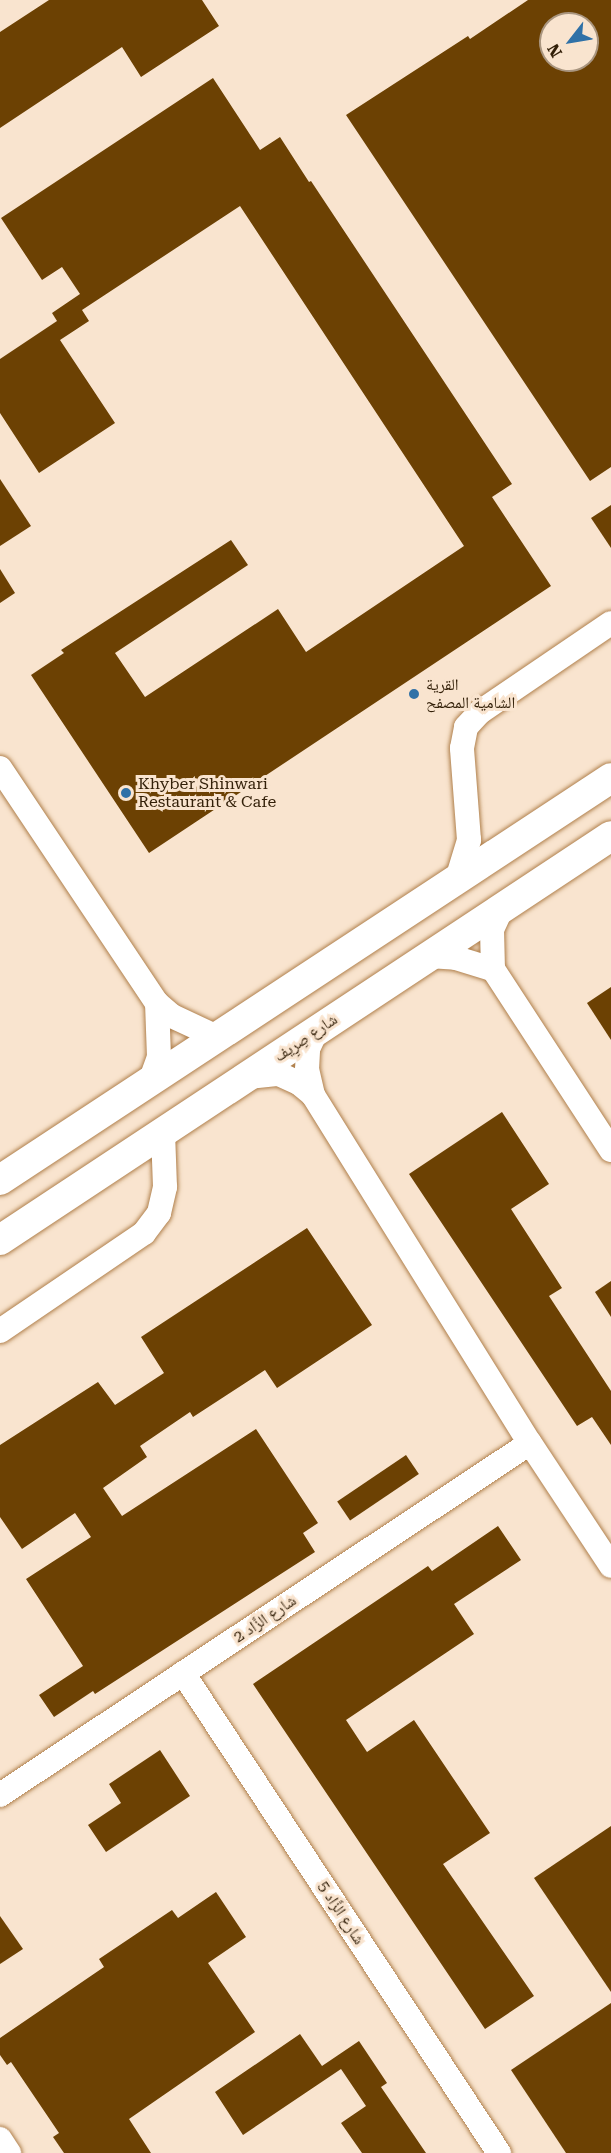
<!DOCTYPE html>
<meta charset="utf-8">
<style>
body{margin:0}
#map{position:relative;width:611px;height:2153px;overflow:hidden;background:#f9e4cf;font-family:"Roboto Serif","Noto Naskh Arabic",serif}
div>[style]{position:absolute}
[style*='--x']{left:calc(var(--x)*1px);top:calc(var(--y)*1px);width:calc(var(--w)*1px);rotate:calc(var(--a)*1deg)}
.building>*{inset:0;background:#6c4103;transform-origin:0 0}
.roads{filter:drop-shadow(0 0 2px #b0804c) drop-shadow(0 0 2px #b0804c)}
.minor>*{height:24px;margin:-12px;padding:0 12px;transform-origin:12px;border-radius:12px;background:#fff}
.major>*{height:30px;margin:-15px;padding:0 15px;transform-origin:15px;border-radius:15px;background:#fff}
.dots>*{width:16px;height:16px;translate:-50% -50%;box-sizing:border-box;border:3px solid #f9e4cf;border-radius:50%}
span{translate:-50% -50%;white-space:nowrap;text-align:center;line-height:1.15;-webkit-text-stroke:6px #f9e4cf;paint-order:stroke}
.poi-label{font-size:16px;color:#321f08}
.left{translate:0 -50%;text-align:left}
.street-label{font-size:16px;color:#321f08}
.north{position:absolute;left:539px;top:12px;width:60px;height:60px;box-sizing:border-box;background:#f9e4cf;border:2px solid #a9957f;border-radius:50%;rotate:239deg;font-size:16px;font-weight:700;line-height:24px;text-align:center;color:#321f08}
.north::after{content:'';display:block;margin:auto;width:21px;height:27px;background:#3071a7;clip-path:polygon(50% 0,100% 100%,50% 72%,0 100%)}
</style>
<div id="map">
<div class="building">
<i style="clip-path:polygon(49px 0,202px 0,219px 26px,141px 77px,122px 47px,0 128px,0 32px)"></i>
<i style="clip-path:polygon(evenodd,528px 0,611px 0,611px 467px,590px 481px,346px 115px,468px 36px,470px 39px,528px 0,551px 24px,587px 24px,587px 60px,551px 60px,551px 24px)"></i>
<i style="clip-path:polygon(213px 78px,260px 150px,280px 137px,309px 182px,311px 181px,512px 484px,492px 497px,551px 586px,149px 853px,31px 675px,64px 653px,61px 650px,231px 540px,248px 565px,115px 653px,145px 697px,278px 609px,306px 652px,464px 546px,240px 206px,82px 310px,89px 321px,60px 340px,115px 423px,39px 473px,0 413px,0 359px,57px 321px,52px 313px,80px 294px,62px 267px,42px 280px,1px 218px)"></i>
<i style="clip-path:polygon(0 479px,31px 526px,0 546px)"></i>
<i style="clip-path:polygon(611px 505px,611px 548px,591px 518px)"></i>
<i style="clip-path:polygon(0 569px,15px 593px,0 603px)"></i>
<i style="clip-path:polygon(611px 987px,611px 1040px,587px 1003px)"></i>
<i style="clip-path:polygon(502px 1112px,549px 1184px,511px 1209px,562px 1288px,549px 1296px,611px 1391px,611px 1445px,592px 1417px,577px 1426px,409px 1174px)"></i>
<i style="clip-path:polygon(307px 1228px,372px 1325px,277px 1388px,265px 1370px,193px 1417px,190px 1412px,140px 1446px,147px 1457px,103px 1488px,122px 1516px,256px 1429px,318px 1523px,303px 1533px,315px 1552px,95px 1694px,93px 1691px,54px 1717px,39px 1695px,83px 1666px,26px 1579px,91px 1537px,75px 1513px,22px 1549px,0 1517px,0 1445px,98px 1382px,115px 1405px,164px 1373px,141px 1337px)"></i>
<i style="clip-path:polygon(611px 1281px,611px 1317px,595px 1292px)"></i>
<i style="left:406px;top:1455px;width:23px;height:83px;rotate:56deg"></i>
<i style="clip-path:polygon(498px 1526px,521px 1560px,454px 1604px,474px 1634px,346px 1720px,367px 1752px,414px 1720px,490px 1833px,443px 1864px,534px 1996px,485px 2029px,253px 1684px,428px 1566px,432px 1571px)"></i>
<i style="clip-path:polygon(160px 1750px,190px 1796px,106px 1852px,88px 1825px,121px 1803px,109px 1784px)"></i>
<i style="clip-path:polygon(611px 1826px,611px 1992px,534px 1878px)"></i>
<i style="clip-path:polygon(216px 1892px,246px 1937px,208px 1963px,255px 2032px,129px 2119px,151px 2153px,64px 2153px,53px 2137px,59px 2133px,11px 2062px,7px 2065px,0 2055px,0 2038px,104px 1967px,99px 1959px,172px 1910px,178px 1918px)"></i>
<i style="clip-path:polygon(0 1916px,23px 1949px,0 1964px)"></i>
<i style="clip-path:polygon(611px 2003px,611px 2153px,566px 2153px,511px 2070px)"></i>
<i style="clip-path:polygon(300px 2034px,322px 2066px,359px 2041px,387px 2083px,381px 2087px,426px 2153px,362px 2153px,341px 2123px,366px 2106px,341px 2069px,243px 2135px,215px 2092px)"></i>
</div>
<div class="roads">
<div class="minor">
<i style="--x:0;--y:768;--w:283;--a:56.3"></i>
<i style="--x:157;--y:1003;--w:20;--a:41"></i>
<i style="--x:172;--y:1016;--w:47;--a:24.9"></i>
<i style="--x:458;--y:876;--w:38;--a:-73"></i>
<i style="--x:469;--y:840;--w:92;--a:-94.4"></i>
<i style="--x:462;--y:748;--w:21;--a:-79"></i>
<i style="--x:466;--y:727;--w:21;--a:-47"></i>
<i style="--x:480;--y:712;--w:158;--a:-34.2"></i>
<i style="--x:502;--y:908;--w:23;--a:115"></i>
<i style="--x:492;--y:929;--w:40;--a:88.6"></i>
<i style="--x:493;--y:969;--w:216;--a:56.9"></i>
<i style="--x:429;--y:956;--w:27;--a:4"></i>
<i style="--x:456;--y:958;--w:39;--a:17"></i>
<i style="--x:248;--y:1077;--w:31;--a:-6"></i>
<i style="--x:279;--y:1074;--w:23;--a:25"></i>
<i style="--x:300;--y:1084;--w:17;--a:40"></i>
<i style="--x:313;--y:1095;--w:410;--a:58.1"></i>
<i style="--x:530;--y:1443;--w:147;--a:56.6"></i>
<i style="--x:151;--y:1079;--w:23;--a:-70"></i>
<i style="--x:159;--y:1057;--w:54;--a:-92.1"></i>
<i style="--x:313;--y:1095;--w:26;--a:-103"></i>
<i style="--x:307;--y:1070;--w:21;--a:-87"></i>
<i style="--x:308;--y:1049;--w:19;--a:-65"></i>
<i style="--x:0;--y:1331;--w:174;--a:-34.2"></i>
<i style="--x:144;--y:1233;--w:25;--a:-53"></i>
<i style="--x:159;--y:1213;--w:27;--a:-77"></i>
<i style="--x:165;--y:1187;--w:54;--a:-92.1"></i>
<i style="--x:183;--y:1673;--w:575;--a:56.64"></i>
<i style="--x:0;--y:1795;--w:636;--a:-33.59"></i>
<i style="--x:0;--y:2139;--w:17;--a:57"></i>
</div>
<div class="major">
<i style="--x:0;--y:1180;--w:731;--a:-33.34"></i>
<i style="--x:0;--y:1240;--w:732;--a:-33.47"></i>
</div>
</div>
<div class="dots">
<i style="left:414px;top:694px;background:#3071a7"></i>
<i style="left:126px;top:793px;background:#3071a7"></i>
</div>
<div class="poi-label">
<span class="left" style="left:426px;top:694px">القرية<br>الشامية المصفح</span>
<span class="left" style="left:138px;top:793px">Khyber Shinwari<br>Restaurant &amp; Cafe</span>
</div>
<div class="street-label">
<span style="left:306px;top:1038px;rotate:-34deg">شارع صِرِيف</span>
<span style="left:265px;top:1619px;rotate:-34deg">شارع الزَّاد 2</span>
<span style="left:341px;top:1913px;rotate:57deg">شارع الزَّاد 5</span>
</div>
<div class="north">N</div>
</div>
